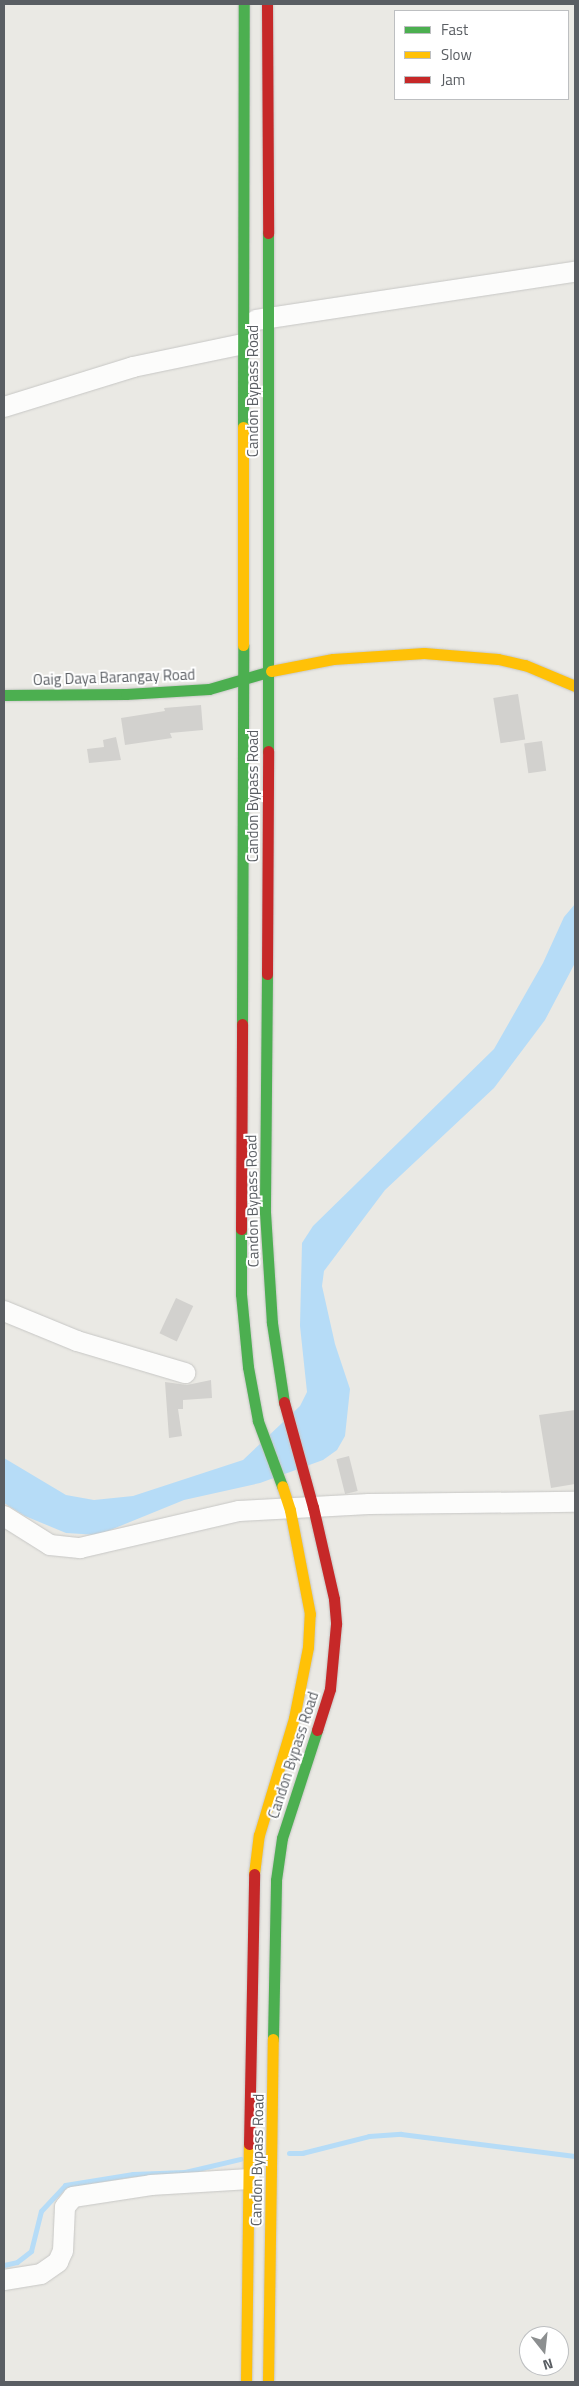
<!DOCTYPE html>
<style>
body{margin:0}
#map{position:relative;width:579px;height:2386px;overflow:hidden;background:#eae9e4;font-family:"Titillium Web",sans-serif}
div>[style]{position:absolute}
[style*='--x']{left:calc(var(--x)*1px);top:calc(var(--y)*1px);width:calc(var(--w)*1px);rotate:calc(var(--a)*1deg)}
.water>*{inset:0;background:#b6dcf7}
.stream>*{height:5px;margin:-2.5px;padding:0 2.5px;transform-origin:2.5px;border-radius:2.5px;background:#b6dcf7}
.building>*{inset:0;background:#d2d1ce;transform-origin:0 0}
.roads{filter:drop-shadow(0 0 1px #c7c7c5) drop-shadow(0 0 1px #c7c7c5)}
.street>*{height:20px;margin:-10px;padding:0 10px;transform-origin:10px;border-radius:10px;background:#fcfcfb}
.fast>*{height:11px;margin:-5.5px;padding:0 5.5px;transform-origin:5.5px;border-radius:5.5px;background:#4caf50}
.slow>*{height:11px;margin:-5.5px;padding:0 5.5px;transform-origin:5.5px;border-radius:5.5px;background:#ffc107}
.jam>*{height:11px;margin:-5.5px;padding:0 5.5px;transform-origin:5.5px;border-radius:5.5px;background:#c62828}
span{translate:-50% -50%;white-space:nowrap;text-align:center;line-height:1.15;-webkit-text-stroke:4px #fff;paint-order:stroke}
.street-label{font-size:15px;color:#5a5e63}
.frame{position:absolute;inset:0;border:5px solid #5a5e63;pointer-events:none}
.legend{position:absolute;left:394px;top:10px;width:175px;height:90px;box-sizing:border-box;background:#fff;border:1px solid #bdbfc1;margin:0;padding:6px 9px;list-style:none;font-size:15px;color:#5a5e63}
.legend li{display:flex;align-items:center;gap:10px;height:25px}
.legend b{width:25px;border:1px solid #bdbfc1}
.north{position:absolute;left:519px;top:2326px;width:50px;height:50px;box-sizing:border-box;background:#fff;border:1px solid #bdbfc1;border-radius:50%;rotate:164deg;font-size:14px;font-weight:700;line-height:20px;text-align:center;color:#5a5e63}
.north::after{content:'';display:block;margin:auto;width:18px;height:22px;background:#8c8f90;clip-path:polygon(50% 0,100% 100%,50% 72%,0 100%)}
</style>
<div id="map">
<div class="water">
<i style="clip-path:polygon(575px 904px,575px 963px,545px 1020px,494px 1088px,385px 1190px,324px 1271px,322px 1286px,335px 1344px,350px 1389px,345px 1436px,337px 1450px,323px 1460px,260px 1483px,184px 1500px,98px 1535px,66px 1533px,25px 1516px,4px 1503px,4px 1458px,66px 1495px,94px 1500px,133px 1496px,243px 1460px,300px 1406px,307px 1392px,300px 1326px,302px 1243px,313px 1226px,494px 1049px,543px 963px,564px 917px)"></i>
</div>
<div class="stream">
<i style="--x:289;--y:2153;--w:13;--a:0"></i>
<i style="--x:302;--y:2153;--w:69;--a:-14.2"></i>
<i style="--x:369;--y:2136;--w:32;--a:-4"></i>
<i style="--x:401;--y:2134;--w:175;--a:7.2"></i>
<i style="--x:4;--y:2265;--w:13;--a:-13"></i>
<i style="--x:17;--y:2262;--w:18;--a:-38"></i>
<i style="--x:31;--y:2251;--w:41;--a:-76"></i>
<i style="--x:41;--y:2211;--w:35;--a:-47"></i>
<i style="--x:65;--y:2185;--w:69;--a:-9.2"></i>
<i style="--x:133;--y:2174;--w:52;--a:-2.2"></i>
<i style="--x:185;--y:2172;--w:57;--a:-13.3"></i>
</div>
<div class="building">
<i style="left:518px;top:694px;width:46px;height:25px;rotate:81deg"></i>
<i style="clip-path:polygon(201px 705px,203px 730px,170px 733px,172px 738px,125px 745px,121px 718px,165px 711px,164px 708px)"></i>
<i style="clip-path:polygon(116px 737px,121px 760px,89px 763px,87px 749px,104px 747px,103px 740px)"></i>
<i style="left:542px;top:741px;width:30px;height:18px;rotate:82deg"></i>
<i style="left:176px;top:1298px;width:19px;height:39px;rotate:25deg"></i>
<i style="clip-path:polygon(211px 1380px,212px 1398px,183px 1400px,183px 1409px,178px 1409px,182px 1436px,169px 1438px,165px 1382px,187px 1385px)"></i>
<i style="clip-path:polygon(575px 1410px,575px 1484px,551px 1488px,539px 1415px)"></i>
<i style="left:349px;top:1456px;width:36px;height:13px;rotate:76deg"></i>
</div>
<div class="roads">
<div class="street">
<i style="--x:256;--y:320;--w:323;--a:-8.6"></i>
<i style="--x:4;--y:407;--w:135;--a:-17.2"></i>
<i style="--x:133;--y:367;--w:112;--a:-11.8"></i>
<i style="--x:4;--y:1311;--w:79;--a:22.3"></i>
<i style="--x:77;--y:1341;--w:113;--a:16.5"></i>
<i style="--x:4;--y:1516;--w:54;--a:32.2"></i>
<i style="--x:50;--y:1545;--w:30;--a:6"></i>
<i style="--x:80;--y:1548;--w:163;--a:-13.1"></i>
<i style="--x:239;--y:1511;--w:130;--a:-3.1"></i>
<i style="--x:369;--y:1504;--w:206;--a:-0.6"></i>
<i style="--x:4;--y:2280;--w:37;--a:-9"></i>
<i style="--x:41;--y:2274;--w:21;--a:-35"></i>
<i style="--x:58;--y:2262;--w:12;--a:-66"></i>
<i style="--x:63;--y:2251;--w:44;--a:-87.4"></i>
<i style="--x:65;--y:2207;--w:13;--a:-51"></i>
<i style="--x:73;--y:2197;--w:79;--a:-8.7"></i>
<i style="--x:151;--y:2185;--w:99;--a:-3.5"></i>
</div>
<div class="fast">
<i style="--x:268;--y:233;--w:518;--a:90"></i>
<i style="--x:243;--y:427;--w:423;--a:-89.9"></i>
<i style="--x:4;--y:695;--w:122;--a:-0.5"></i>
<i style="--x:126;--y:694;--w:83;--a:-3.4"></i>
<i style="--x:209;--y:689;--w:65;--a:-16.2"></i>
<i style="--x:267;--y:974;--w:238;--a:90.5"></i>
<i style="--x:265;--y:1212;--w:111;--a:86.4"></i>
<i style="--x:272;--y:1323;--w:80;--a:81.4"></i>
<i style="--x:242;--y:1024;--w:379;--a:-89.8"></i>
<i style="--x:241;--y:1229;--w:65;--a:90"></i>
<i style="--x:241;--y:1294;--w:73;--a:84.5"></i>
<i style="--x:248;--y:1367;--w:55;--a:79.5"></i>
<i style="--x:258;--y:1421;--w:69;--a:69.7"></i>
<i style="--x:273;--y:2039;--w:159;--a:-88.9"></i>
<i style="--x:276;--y:1880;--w:42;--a:-81.9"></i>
<i style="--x:282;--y:1838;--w:114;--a:-72"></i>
</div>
<div class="slow">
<i style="--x:243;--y:645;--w:218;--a:-90"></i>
<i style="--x:271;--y:671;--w:63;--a:-11"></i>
<i style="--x:333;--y:659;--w:91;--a:-3.8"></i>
<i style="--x:424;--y:653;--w:74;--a:4.6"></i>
<i style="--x:498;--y:659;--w:28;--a:13"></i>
<i style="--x:525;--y:665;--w:54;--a:22.8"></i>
<i style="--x:254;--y:1874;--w:39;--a:-83"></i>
<i style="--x:259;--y:1835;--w:122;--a:-73.3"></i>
<i style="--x:294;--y:1718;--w:72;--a:-78.8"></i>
<i style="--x:308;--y:1647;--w:33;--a:-87"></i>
<i style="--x:310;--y:1614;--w:106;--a:-100.9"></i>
<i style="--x:290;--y:1510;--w:25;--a:-108"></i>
<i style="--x:246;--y:2382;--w:238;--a:-89.3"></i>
<i style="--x:268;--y:2382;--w:343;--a:-89.2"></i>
</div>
<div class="jam">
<i style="--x:267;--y:4;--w:229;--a:89.7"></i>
<i style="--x:267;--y:974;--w:223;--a:-89.7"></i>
<i style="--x:241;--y:1229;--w:205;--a:-89.7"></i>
<i style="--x:284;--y:1402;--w:109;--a:74.6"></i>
<i style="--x:313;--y:1507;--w:94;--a:77.1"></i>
<i style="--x:334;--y:1599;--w:25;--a:85"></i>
<i style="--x:336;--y:1624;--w:65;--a:95.3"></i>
<i style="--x:330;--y:1689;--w:43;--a:107.6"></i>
<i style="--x:249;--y:2144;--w:270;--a:-88.9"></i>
</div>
</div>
<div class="street-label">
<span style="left:253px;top:391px;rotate:-90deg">Candon Bypass Road</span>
<span style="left:114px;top:677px;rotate:-2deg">Oaig Daya Barangay Road</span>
<span style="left:253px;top:796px;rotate:-90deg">Candon Bypass Road</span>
<span style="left:252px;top:1201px;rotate:-91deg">Candon Bypass Road</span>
<span style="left:293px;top:1755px;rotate:-72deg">Candon Bypass Road</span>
<span style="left:257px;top:2160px;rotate:-89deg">Candon Bypass Road</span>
</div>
<div class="frame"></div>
<ul class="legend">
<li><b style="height:6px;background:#4caf50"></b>Fast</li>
<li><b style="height:6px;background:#ffc107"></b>Slow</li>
<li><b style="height:6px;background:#c62828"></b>Jam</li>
</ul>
<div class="north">N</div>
</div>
